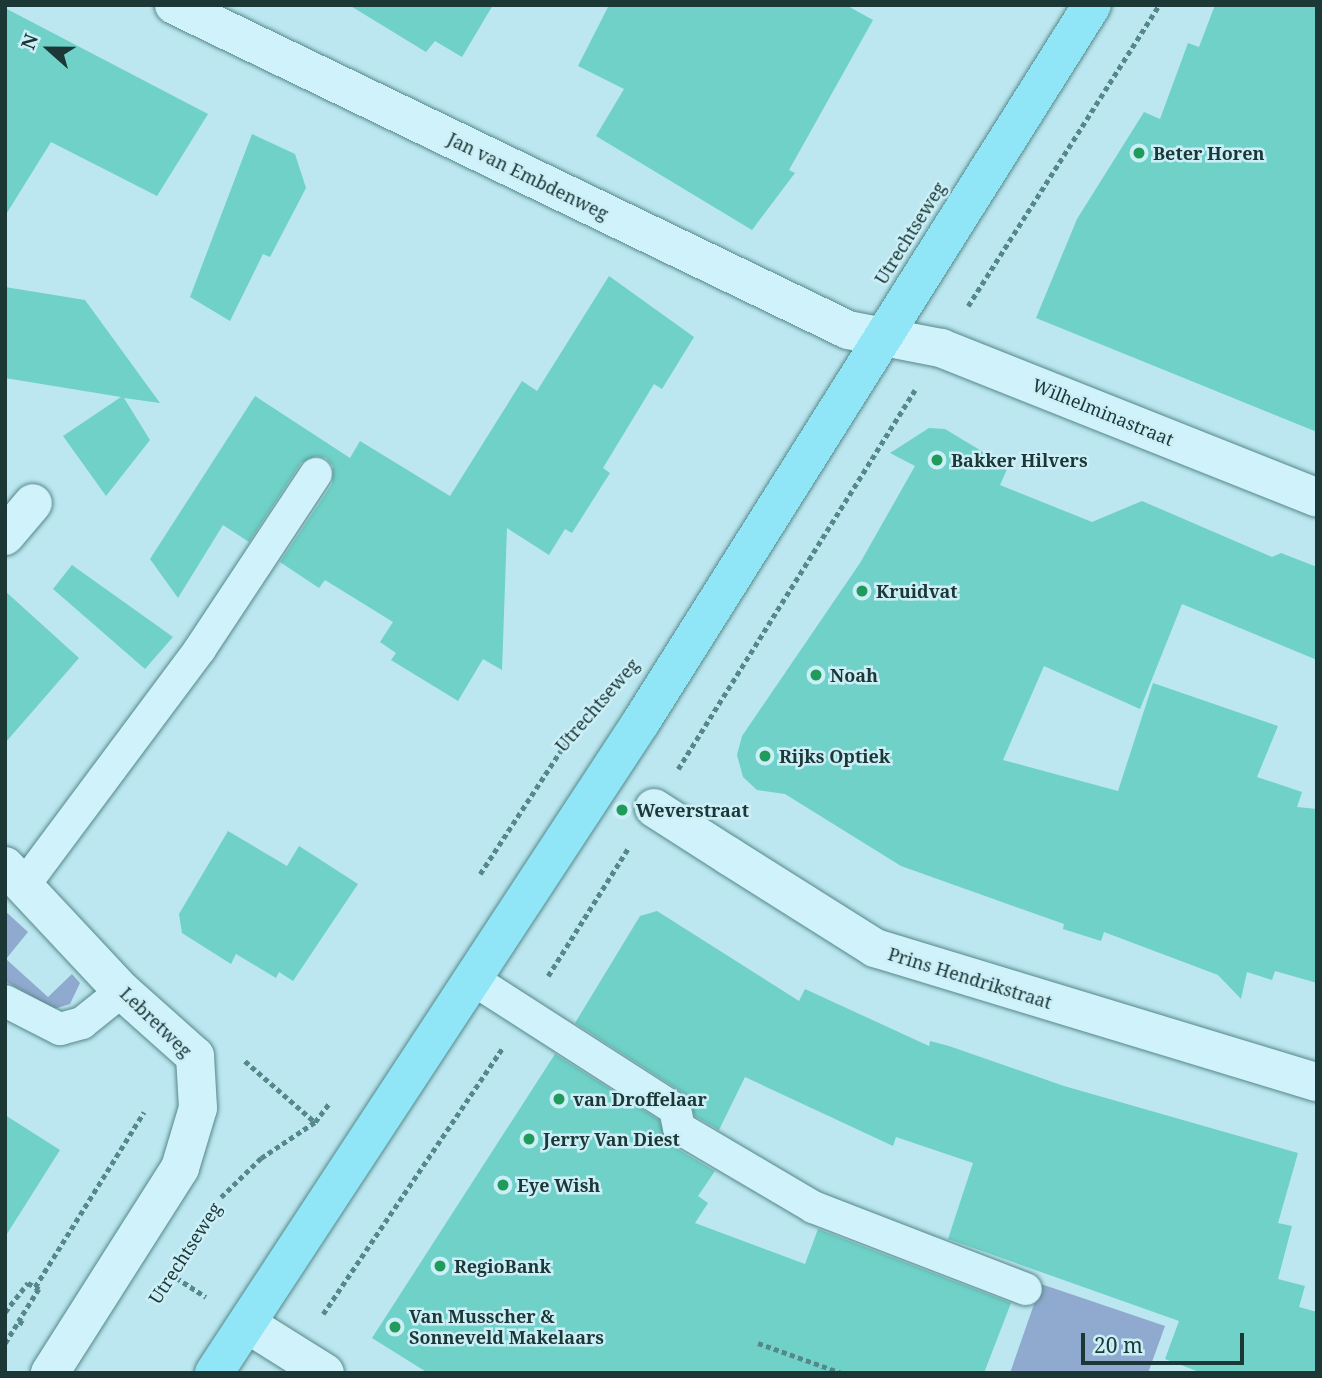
<!DOCTYPE html>
<style>
body{margin:0}
#map{position:relative;width:1322px;height:1378px;overflow:hidden;background:#bce7f0;font-family:"Noto Serif",serif}
div>[style]{position:absolute}
[style*='--x']{left:calc(var(--x)*1px);top:calc(var(--y)*1px);width:calc(var(--w)*1px);rotate:calc(var(--a)*1deg)}
.green>*{inset:0;background:#90a9ce}
.building>*{inset:0;background:#6fd1c7}
.path>*{height:4.5px;margin-top:-2.25px;transform-origin:0;background:repeating-linear-gradient(90deg,#558889 0 5px,transparent 0 8.5px)}
.roads{filter:drop-shadow(0 0 2px #558889) drop-shadow(0 0 2px #558889)}
.service>*{height:32px;margin:-16px;padding:0 16px;transform-origin:16px;border-radius:16px;background:#d0f3fb}
.pedestrian>*{height:38px;margin:-19px;padding:0 19px;transform-origin:19px;border-radius:19px;background:#d0f3fb}
.minor>*{height:38px;margin:-19px;padding:0 19px;transform-origin:19px;border-radius:19px;background:#d0f3fb}
.tertiary>*{height:38px;margin:-19px;padding:0 19px;transform-origin:19px;border-radius:19px;background:#d0f3fb}
.primary>*{height:38px;margin:-19px;padding:0 19px;transform-origin:19px;border-radius:19px;background:#90e5f7}
.dots>*{width:19px;height:19px;translate:-50% -50%;box-sizing:border-box;border:4px solid #cceff7;border-radius:50%}
span{translate:-50% -50%;white-space:nowrap;text-align:center;line-height:1.15;-webkit-text-stroke:5px #cceff7;paint-order:stroke}
.poi-label{font-size:18px;color:#1b3736;font-weight:700}
.left{translate:0 -50%;text-align:left}
.street-label{font-size:18px;color:#1b3736}
.frame{position:absolute;inset:0;border:7px solid #1b3736;pointer-events:none}
.north{position:absolute;left:14px;top:14px;width:70px;height:70px;-webkit-text-stroke:5px #cceff7;paint-order:stroke;rotate:291deg;font-size:19px;font-weight:700;line-height:28px;text-align:center;color:#1b3736}
.north::after{content:'';display:block;margin:auto;width:24px;height:32px;background:#1b3736;clip-path:polygon(50% 0,100% 100%,50% 72%,0 100%)}
.scale{position:absolute;left:1081px;top:1333px;width:163px;height:32px;box-sizing:border-box;border:4px solid #1b3736;border-top:0;padding-left:9px;font-size:21px;line-height:24px;white-space:nowrap;color:#1b3736;-webkit-text-stroke:5px #cceff7;paint-order:stroke}
</style>
<div id="map">
<div class="green">
<i style="clip-path:polygon(5px 911px,28px 932px,6px 959px,48px 997px,72px 974px,80px 983px,70px 1004px,54px 1009px,5px 981px)"></i>
<i style="clip-path:polygon(1041px 1284px,1165px 1326px,1148px 1373px,1010px 1373px)"></i>
</div>
<div class="building">
<i style="clip-path:polygon(349px 5px,493px 5px,462px 57px,435px 41px,426px 52px)"></i>
<i style="clip-path:polygon(609px 5px,846px 5px,873px 20px,789px 170px,795px 173px,752px 230px,596px 136px,624px 89px,578px 66px)"></i>
<i style="clip-path:polygon(1215px 5px,1317px 5px,1317px 432px,1036px 318px,1077px 219px,1144px 112px,1160px 119px,1188px 43px,1199px 47px)"></i>
<i style="clip-path:polygon(5px 8px,208px 114px,157px 196px,51px 142px,5px 216px)"></i>
<i style="clip-path:polygon(252px 134px,295px 154px,306px 188px,270px 257px,263px 254px,230px 321px,190px 297px)"></i>
<i style="clip-path:polygon(609px 276px,694px 337px,662px 389px,654px 384px,603px 468px,610px 473px,572px 533px,565px 529px,549px 555px,507px 528px,502px 670px,483px 659px,458px 701px,391px 660px,396px 653px,380px 642px,393px 622px,325px 580px,319px 588px,280px 562px,332px 484px,333px 466px,326px 458px,316px 456px,301px 463px,249px 542px,223px 525px,178px 598px,150px 559px,255px 396px,350px 458px,360px 441px,450px 496px,522px 381px,537px 391px)"></i>
<i style="clip-path:polygon(5px 287px,85px 300px,160px 403px,124px 398px,150px 440px,106px 496px,63px 436px,121px 397px,5px 378px)"></i>
<i style="clip-path:polygon(929px 428px,945px 429px,1008px 467px,1000px 485px,1092px 522px,1142px 501px,1272px 557px,1281px 553px,1317px 567px,1317px 660px,1182px 604px,1140px 709px,1044px 666px,1003px 760px,1118px 791px,1153px 683px,1278px 726px,1257px 777px,1302px 792px,1297px 807px,1317px 809px,1317px 983px,1275px 971px,1272px 980px,1247px 972px,1241px 999px,1218px 975px,1104px 932px,1101px 941px,1063px 929px,1064px 924px,901px 866px,785px 794px,757px 790px,743px 777px,737px 755px,742px 736px,860px 563px,915px 466px,890px 453px)"></i>
<i style="clip-path:polygon(72px 565px,173px 637px,145px 669px,53px 589px)"></i>
<i style="clip-path:polygon(5px 591px,79px 658px,5px 743px)"></i>
<i style="clip-path:polygon(228px 831px,287px 866px,299px 846px,358px 884px,293px 981px,279px 972px,276px 978px,236px 954px,231px 964px,182px 933px,179px 914px)"></i>
<i style="clip-path:polygon(657px 911px,799px 1001px,805px 989px,929px 1046px,930px 1041px,949px 1046px,1064px 1086px,1298px 1153px,1278px 1223px,1292px 1226px,1278px 1279px,1305px 1286px,1299px 1307px,1317px 1312px,1317px 1373px,1202px 1373px,1165px 1359px,1179px 1321px,948px 1239px,973px 1163px,896px 1137px,893px 1146px,745px 1077px,719px 1130px,695px 1116px,685px 1094px,575px 1023px,640px 916px)"></i>
<i style="clip-path:polygon(555px 1054px,659px 1120px,669px 1144px,715px 1171px,698px 1196px,708px 1203px,695px 1223px,805px 1264px,818px 1229px,1011px 1303px,984px 1373px,428px 1373px,372px 1338px)"></i>
<i style="clip-path:polygon(5px 1115px,60px 1150px,5px 1237px)"></i>
</div>
<div class="path">
<i style="--x:968;--y:306;--w:356;--a:-57.6"></i>
<i style="--x:678;--y:769;--w:447;--a:-58"></i>
<i style="--x:480;--y:874;--w:163;--a:-56.8"></i>
<i style="--x:548;--y:976;--w:152;--a:-57.9"></i>
<i style="--x:245;--y:1061;--w:93;--a:41.1"></i>
<i style="--x:221;--y:1197;--w:56;--a:-44.3"></i>
<i style="--x:261;--y:1158;--w:65;--a:-33.7"></i>
<i style="--x:315;--y:1122;--w:25;--a:-53"></i>
<i style="--x:169;--y:1273;--w:44;--a:33"></i>
<i style="--x:35;--y:1287;--w:206;--a:-58.1"></i>
<i style="--x:5;--y:1312;--w:37;--a:-52"></i>
<i style="--x:28;--y:1283;--w:13;--a:29"></i>
<i style="--x:39;--y:1289;--w:38;--a:122"></i>
<i style="--x:19;--y:1321;--w:8;--a:30"></i>
<i style="--x:323;--y:1314;--w:320;--a:-56"></i>
<i style="--x:5;--y:1343;--w:26;--a:-58"></i>
<i style="--x:758;--y:1343;--w:89;--a:19.7"></i>
</div>
<div class="roads">
<div class="service">
<i style="--x:25;--y:884;--w:293;--a:-53.3"></i>
<i style="--x:200;--y:649;--w:210;--a:-56.5"></i>
<i style="--x:474;--y:980;--w:239;--a:32.7"></i>
<i style="--x:675;--y:1109;--w:19;--a:78"></i>
<i style="--x:679;--y:1128;--w:156;--a:30.5"></i>
<i style="--x:813;--y:1207;--w:228;--a:21.1"></i>
<i style="--x:5;--y:1001;--w:62;--a:27"></i>
<i style="--x:60;--y:1029;--w:23;--a:-15"></i>
<i style="--x:82;--y:1023;--w:51;--a:-38.7"></i>
</div>
<div class="pedestrian">
<i style="--x:654;--y:808;--w:89;--a:32.6"></i>
</div>
<div class="minor">
<i style="--x:174;--y:5;--w:748;--a:25.74"></i>
<i style="--x:848;--y:330;--w:95;--a:11"></i>
<i style="--x:941;--y:348;--w:405;--a:21.7"></i>
<i style="--x:5;--y:536;--w:43;--a:-49.7"></i>
<i style="--x:729;--y:856;--w:173;--a:32.2"></i>
<i style="--x:875;--y:948;--w:462;--a:16.9"></i>
<i style="--x:5;--y:866;--w:171;--a:46.9"></i>
<i style="--x:122;--y:991;--w:98;--a:41.7"></i>
<i style="--x:195;--y:1056;--w:52;--a:86.7"></i>
<i style="--x:198;--y:1108;--w:63;--a:106.7"></i>
<i style="--x:180;--y:1168;--w:243;--a:122.4"></i>
</div>
<div class="tertiary">
<i style="--x:247;--y:1324;--w:92;--a:32.1"></i>
</div>
<div class="primary">
<i style="--x:214;--y:1373;--w:779;--a:-56.74"></i>
<i style="--x:641;--y:722;--w:847;--a:-57.83"></i>
</div>
</div>
<div class="dots">
<i style="left:1139px;top:153px;background:#219b5b"></i>
<i style="left:937px;top:460px;background:#219b5b"></i>
<i style="left:862px;top:591px;background:#219b5b"></i>
<i style="left:816px;top:675px;background:#219b5b"></i>
<i style="left:765px;top:756px;background:#219b5b"></i>
<i style="left:622px;top:810px;background:#219b5b"></i>
<i style="left:559px;top:1099px;background:#219b5b"></i>
<i style="left:529px;top:1139px;background:#219b5b"></i>
<i style="left:503px;top:1185px;background:#219b5b"></i>
<i style="left:440px;top:1266px;background:#219b5b"></i>
<i style="left:395px;top:1327px;background:#219b5b"></i>
</div>
<div class="poi-label">
<span class="left" style="left:1153px;top:153px">Beter Horen</span>
<span class="left" style="left:951px;top:460px">Bakker Hilvers</span>
<span class="left" style="left:876px;top:591px">Kruidvat</span>
<span class="left" style="left:830px;top:675px">Noah</span>
<span class="left" style="left:779px;top:756px">Rijks Optiek</span>
<span class="left" style="left:636px;top:810px">Weverstraat</span>
<span class="left" style="left:573px;top:1099px">van Droffelaar</span>
<span class="left" style="left:543px;top:1139px">Jerry Van Diest</span>
<span class="left" style="left:517px;top:1185px">Eye Wish</span>
<span class="left" style="left:454px;top:1266px">RegioBank</span>
<span class="left" style="left:409px;top:1327px">Van Musscher &amp;<br>Sonneveld Makelaars</span>
</div>
<div class="street-label">
<span style="left:528px;top:176px;rotate:26deg">Jan van Embdenweg</span>
<span style="left:910px;top:233px;rotate:-58deg">Utrechtseweg</span>
<span style="left:1103px;top:412px;rotate:22deg">Wilhelminastraat</span>
<span style="left:597px;top:705px;rotate:-49deg">Utrechtseweg</span>
<span style="left:970px;top:978px;rotate:17deg">Prins Hendrikstraat</span>
<span style="left:156px;top:1022px;rotate:44deg">Lebretweg</span>
<span style="left:185px;top:1253px;rotate:-57deg">Utrechtseweg</span>
</div>
<div class="frame"></div>
<div class="north">N</div>
<div class="scale">20 m</div>
</div>
